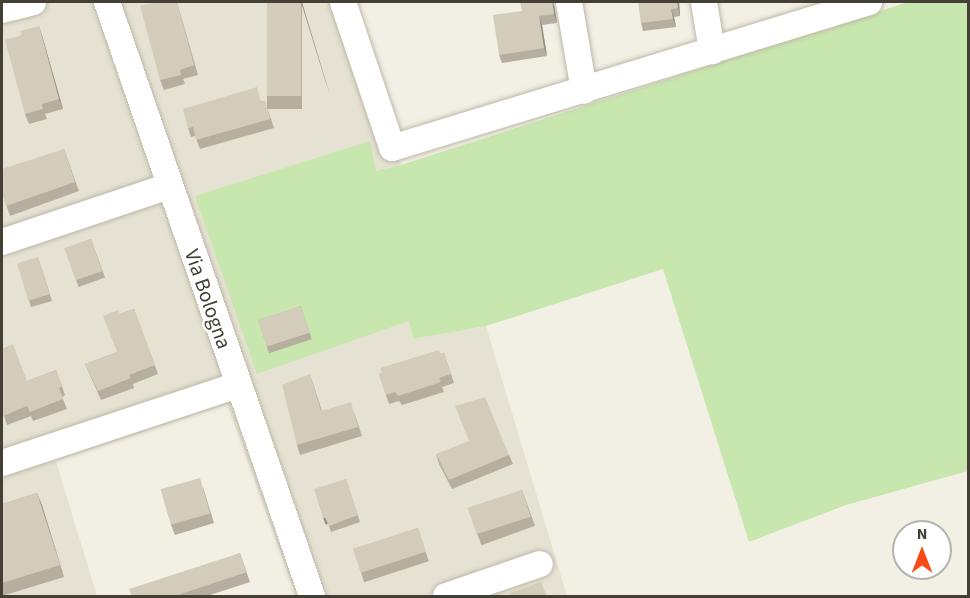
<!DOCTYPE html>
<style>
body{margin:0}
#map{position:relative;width:970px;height:598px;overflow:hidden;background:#f2efe5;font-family:"Source Sans 3",sans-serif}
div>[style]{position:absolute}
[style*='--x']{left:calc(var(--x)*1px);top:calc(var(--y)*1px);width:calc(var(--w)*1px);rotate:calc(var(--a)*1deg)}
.residential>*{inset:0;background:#e6e2d3}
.green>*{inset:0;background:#c8e7ae}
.roads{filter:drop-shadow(0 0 2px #beb8a8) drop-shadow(0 0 2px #beb8a8)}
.minor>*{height:26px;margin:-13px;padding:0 13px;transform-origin:13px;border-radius:13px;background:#fff}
.wall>*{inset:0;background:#b6afa0;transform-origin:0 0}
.shaded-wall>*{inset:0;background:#948f82}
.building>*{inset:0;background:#d4ccba;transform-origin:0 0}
span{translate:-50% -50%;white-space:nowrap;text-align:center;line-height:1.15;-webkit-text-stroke:5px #fff;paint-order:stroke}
.street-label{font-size:21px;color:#454035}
.frame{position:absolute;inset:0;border:3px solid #454035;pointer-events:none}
.north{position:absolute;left:892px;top:520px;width:60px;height:60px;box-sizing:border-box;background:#fff;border:2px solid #b5b3ae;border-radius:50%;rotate:0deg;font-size:16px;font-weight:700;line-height:24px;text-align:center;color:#454035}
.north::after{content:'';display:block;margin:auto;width:21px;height:27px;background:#f84b17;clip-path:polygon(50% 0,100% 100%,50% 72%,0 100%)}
</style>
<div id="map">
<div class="residential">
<i style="clip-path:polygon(13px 2px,349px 2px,401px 165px,376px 172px,413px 339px,486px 326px,567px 596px,296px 596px,227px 404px,56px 461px,97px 596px,2px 596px,2px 4px)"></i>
</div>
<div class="green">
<i style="clip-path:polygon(908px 2px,968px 2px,968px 471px,846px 505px,749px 542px,663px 269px,486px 326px,413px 339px,409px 321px,257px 374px,195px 196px,370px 141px,376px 171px,401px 165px)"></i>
</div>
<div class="roads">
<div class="minor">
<i style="--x:107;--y:2;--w:628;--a:70.96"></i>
<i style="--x:343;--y:2;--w:154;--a:71.4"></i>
<i style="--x:392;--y:148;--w:499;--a:-17"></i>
<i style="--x:569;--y:2;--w:90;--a:80.4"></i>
<i style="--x:704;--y:2;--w:50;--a:80.7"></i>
<i style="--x:2;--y:10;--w:32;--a:-14"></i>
<i style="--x:2;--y:242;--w:176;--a:-18.5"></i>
<i style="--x:2;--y:463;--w:249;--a:-18.3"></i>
<i style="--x:446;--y:596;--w:99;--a:-18.8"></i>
</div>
</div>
<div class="wall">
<i style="clip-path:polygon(156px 2px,177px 2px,198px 75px,183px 79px,185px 84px,164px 90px,160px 80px)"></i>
<i style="left:267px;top:2px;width:35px;height:107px"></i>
<i style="clip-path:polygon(679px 2px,680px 16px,674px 17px,676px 27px,643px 31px,641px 23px)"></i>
<i style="clip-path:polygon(554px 5px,557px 23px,542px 25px,547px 56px,502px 63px,499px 55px,522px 11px)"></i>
<i style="clip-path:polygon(39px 26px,63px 109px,45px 114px,47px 119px,29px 124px,25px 114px,22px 35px)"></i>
<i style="clip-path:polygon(262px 101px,268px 110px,274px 128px,200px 149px,195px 136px,191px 137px,188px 128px)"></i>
<i style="clip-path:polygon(64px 149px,79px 191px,10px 216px,2px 192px)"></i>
<i style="left:91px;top:239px;width:41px;height:28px;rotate:70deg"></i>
<i style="clip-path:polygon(38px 257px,52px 301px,31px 307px,29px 300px)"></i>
<i style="left:301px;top:306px;width:35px;height:45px;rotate:72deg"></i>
<i style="clip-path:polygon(134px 309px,158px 374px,133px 384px,134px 388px,101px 400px,85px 364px,117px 352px,120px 314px)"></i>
<i style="clip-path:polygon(444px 353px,454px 383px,442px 387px,444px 392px,402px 405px,399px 401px,389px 404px,379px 374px)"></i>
<i style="clip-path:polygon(56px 370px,65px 395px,62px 397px,67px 409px,33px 421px,31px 416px,7px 425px,2px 410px,27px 381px)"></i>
<i style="clip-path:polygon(310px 374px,322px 411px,354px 412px,362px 436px,300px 455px,297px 445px)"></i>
<i style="clip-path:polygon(436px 454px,509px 455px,513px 464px,452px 489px,439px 464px)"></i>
<i style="clip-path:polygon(346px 479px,360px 522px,331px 532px,328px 523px,326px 525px)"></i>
<i style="clip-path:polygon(203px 487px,214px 523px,175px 535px,171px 525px)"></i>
<i style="left:522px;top:490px;width:38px;height:57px;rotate:70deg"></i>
<i style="clip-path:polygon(37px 493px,64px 577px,2px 596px,2px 504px)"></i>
<i style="left:418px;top:528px;width:35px;height:68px;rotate:72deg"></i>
<i style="clip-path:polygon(240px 553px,250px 582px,204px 597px,132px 597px)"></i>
</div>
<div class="shaded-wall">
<i style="clip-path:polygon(301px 2px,302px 2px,330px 95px,326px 83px)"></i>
<i style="clip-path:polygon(552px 2px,553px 2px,554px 5px,557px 23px,554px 14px)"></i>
<i style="clip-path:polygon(677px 2px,679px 2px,680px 16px,678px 8px)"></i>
<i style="clip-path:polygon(671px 9px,674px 17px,676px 27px,673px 19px)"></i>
<i style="clip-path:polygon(539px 16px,542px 25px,547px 56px,544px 48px)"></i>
<i style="clip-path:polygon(39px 26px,42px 35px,63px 109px,59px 99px)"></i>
<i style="clip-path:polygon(37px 493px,42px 505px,64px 577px,60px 565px)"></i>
<i style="clip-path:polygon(325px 517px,328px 523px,326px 525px,323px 518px)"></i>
</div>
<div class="building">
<i style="clip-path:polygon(156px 2px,177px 2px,194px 65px,180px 70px,181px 75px,160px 80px,140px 6px)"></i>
<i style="left:267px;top:2px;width:34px;height:94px"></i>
<i style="clip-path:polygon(520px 2px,552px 2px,554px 14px,539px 16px,544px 48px,499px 55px,493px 15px,522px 11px)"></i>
<i style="clip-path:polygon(638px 2px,677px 2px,678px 8px,671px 9px,673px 19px,641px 23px)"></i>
<i style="clip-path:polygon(39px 26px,59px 99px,42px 104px,43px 109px,25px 114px,5px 40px,22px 35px,20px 31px)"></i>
<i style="clip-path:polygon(257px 87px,261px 102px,265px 100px,270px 119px,196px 140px,193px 127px,188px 128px,183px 109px)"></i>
<i style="clip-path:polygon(64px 149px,75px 182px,6px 206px,2px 192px,2px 169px)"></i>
<i style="left:91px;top:239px;width:34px;height:28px;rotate:71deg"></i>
<i style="left:38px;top:257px;width:39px;height:22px;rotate:73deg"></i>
<i style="left:301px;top:306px;width:28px;height:45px;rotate:72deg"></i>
<i style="clip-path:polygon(134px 309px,155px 365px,129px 375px,131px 378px,98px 391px,85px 364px,117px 352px,103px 316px,118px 310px,120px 314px)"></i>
<i style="clip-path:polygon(13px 344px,27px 381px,56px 370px,62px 386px,59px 388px,63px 399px,30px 412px,27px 406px,3px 416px,2px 410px,2px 349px)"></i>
<i style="clip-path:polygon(439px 350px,441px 354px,444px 353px,451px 374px,439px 378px,441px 382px,398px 396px,395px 392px,386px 395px,379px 374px,382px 373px,380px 368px)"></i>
<i style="clip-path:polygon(310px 374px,321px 411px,351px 402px,358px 427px,297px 445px,282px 385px)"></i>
<i style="clip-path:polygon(485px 397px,509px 455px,449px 480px,436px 454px,469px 441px,455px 406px)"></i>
<i style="left:200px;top:478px;width:37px;height:41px;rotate:74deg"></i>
<i style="clip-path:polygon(346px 479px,358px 515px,329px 526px,325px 517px,323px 518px,314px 489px)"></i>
<i style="left:522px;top:490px;width:28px;height:57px;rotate:72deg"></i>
<i style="clip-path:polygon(37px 493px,60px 565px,2px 583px,2px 504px)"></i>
<i style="left:418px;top:528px;width:25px;height:68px;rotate:72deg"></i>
<i style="clip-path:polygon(240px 553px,247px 572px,172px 597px,132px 597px,129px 589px)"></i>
<i style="clip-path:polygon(541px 582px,547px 597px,511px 597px,509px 593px)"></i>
</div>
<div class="street-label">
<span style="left:208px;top:299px;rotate:71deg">Via Bologna</span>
</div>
<div class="frame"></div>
<div class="north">N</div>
</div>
